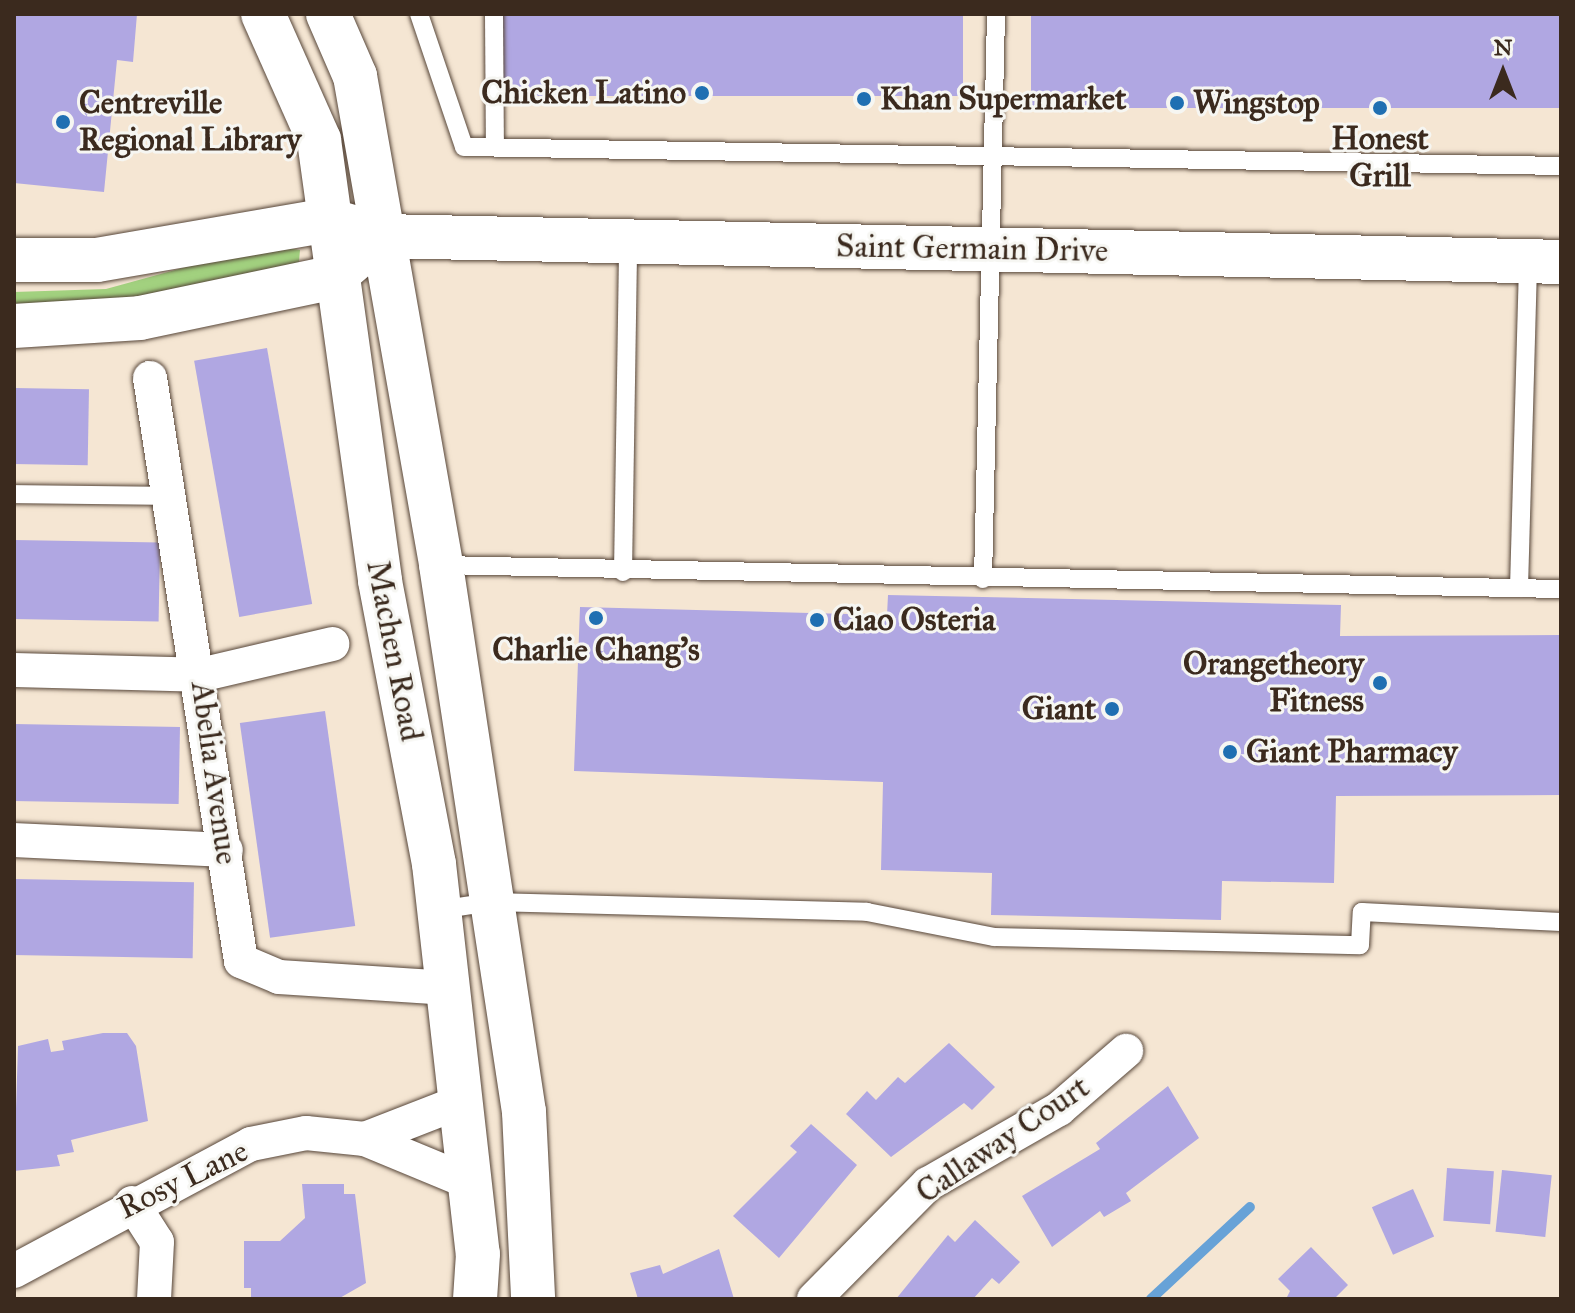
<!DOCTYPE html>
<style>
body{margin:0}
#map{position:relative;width:1575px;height:1313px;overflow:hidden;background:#f5e6d3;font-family:"IM FELL Great Primer",serif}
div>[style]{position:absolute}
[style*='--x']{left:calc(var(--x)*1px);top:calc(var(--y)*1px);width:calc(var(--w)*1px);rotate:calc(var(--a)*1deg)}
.green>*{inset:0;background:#a2d17f}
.stream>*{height:10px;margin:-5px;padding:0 5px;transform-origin:5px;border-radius:5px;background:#67a2d7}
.building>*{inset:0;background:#b0a7e2;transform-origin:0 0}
.roads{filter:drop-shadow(0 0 2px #574639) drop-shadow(0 0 2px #574639)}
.service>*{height:18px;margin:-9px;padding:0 9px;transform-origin:9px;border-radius:9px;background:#fff}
.minor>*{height:34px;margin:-17px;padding:0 17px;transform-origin:17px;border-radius:17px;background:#fff}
.tertiary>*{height:44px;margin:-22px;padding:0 22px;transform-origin:22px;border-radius:22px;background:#fff}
.dots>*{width:22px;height:22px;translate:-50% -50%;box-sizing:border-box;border:4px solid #f6f6f2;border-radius:50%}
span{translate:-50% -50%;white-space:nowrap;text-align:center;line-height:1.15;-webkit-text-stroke:6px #f6f6f2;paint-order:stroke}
.poi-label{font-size:32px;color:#3b2a1e;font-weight:700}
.right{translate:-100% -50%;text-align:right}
.left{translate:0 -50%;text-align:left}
.street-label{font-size:32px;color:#3b2a1e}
.frame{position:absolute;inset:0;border:16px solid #3b2a1e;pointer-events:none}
.north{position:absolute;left:1463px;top:32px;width:80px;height:80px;-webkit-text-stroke:6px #f6f6f2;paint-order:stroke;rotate:0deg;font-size:22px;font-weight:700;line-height:32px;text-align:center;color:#3b2a1e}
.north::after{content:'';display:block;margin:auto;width:28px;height:36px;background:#3b2a1e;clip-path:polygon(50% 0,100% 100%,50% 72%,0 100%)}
</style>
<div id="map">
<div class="green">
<i style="clip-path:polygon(266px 245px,300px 250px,298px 272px,106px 301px,14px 304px,14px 292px,106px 289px)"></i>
</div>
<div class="stream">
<i style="--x:1151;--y:1299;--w:135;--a:-42.9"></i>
</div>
<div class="building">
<i style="clip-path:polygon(14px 14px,137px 14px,133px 62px,117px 60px,104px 192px,14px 183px)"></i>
<i style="left:498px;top:14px;width:465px;height:82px"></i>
<i style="left:1031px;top:14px;width:530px;height:94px"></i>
<i style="left:267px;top:348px;width:260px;height:74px;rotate:80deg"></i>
<i style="left:14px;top:388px;width:75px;height:76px;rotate:1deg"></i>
<i style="left:14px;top:540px;width:146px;height:79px;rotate:1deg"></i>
<i style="clip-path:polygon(888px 595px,1341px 605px,1340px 636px,1561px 635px,1561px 795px,1336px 796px,1334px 883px,1222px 881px,1221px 920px,991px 915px,992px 873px,881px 870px,883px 782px,574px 771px,580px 607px,887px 615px)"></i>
<i style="left:325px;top:711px;width:217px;height:86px;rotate:82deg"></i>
<i style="left:14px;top:724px;width:166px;height:77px;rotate:1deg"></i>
<i style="left:14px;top:879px;width:180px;height:76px;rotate:1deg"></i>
<i style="clip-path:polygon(103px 1033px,127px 1033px,136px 1046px,148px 1121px,71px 1140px,74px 1152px,57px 1155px,60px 1166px,14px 1171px,18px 1046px,48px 1039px,51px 1052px,64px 1050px,62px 1041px)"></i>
<i style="clip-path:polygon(949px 1043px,995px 1087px,972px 1110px,964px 1103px,891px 1157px,846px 1114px,867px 1091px,876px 1100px,898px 1077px,905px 1083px)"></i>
<i style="clip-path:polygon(1168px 1086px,1199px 1138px,1126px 1193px,1131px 1201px,1104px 1217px,1100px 1211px,1052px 1247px,1022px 1196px,1100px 1149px,1096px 1143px)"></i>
<i style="clip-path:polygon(811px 1124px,857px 1165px,779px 1258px,733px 1216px,797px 1152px,790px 1146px)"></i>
<i style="left:1447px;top:1168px;width:47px;height:53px;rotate:4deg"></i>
<i style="left:1502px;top:1170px;width:50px;height:62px;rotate:6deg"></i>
<i style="clip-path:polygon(302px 1184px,344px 1184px,344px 1194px,355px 1194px,366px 1283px,338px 1299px,251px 1297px,251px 1288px,244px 1288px,244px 1241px,280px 1241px,305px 1218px)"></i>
<i style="left:1413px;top:1189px;width:52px;height:45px;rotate:66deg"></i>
<i style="clip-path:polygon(975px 1220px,1020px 1262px,999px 1284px,992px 1278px,973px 1299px,896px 1299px,948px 1235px,955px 1242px)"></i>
<i style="clip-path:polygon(1311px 1247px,1348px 1285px,1334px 1299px,1286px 1299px,1290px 1291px,1278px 1279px)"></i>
<i style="clip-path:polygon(719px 1249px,734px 1299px,638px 1299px,630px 1273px,660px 1265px,663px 1274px)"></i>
</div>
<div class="roads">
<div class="service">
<i style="--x:419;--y:14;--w:140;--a:71.3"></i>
<i style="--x:464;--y:147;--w:1097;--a:0.99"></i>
<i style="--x:494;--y:14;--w:133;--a:89.6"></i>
<i style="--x:14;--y:494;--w:155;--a:0.7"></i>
<i style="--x:441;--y:565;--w:1120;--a:1.23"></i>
<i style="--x:623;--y:572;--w:330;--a:-89.1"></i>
<i style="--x:983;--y:579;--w:565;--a:-88.68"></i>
<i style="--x:1519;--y:588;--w:326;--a:-88.4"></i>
<i style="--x:438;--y:910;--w:55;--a:-8.4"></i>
<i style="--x:492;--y:902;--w:375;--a:1.5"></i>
<i style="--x:867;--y:912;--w:129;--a:11.1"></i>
<i style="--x:994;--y:937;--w:366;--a:1.3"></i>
<i style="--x:1360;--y:945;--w:33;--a:-87"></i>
<i style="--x:1362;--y:912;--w:199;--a:2.9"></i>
</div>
<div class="minor">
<i style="--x:150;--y:378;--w:590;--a:81.13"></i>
<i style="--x:241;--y:961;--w:41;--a:22.8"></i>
<i style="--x:279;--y:977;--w:170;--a:3.7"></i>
<i style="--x:14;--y:670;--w:186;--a:1.5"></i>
<i style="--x:200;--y:675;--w:136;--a:-13.2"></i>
<i style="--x:14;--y:840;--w:212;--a:2.7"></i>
<i style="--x:365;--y:1139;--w:113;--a:22.5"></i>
<i style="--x:132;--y:1203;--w:46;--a:57.3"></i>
<i style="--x:157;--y:1242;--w:57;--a:93"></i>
<i style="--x:14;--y:1271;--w:269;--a:-28.2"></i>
<i style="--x:251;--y:1144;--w:56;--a:-11.3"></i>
<i style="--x:306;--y:1133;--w:59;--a:5.8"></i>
<i style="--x:365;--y:1139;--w:102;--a:-21.3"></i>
<i style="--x:814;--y:1299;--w:162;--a:-45.3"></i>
<i style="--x:928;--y:1184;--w:151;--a:-29.8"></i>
<i style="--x:1059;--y:1109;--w:89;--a:-40.9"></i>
</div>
<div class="tertiary">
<i style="--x:263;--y:14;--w:138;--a:66"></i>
<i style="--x:319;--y:140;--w:445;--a:82.1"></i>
<i style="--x:380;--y:581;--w:288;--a:79.2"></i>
<i style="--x:434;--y:864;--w:392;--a:83.6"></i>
<i style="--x:478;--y:1254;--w:45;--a:93.8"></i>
<i style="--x:328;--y:14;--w:68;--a:66.5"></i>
<i style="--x:355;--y:76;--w:497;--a:80"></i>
<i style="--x:441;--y:565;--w:553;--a:81.37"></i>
<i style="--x:524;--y:1112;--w:187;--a:87.2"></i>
<i style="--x:14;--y:260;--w:83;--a:0"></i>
<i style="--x:97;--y:260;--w:235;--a:-9.8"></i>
<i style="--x:329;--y:220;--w:56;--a:16.5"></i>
<i style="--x:383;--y:236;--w:1178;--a:1.26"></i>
<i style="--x:14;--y:326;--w:126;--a:-3.6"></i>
<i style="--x:140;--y:318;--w:198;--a:-11.9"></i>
<i style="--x:334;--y:277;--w:29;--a:-41"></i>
</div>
</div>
<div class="dots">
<i style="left:702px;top:93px;background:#1f6fb2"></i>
<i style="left:864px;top:99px;background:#1f6fb2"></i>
<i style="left:1177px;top:103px;background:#1f6fb2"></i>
<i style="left:1380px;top:108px;background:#1f6fb2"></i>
<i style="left:63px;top:122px;background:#1f6fb2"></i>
<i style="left:596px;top:618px;background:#1f6fb2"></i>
<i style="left:817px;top:620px;background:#1f6fb2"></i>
<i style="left:1380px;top:683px;background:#1f6fb2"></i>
<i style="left:1112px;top:709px;background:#1f6fb2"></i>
<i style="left:1230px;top:752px;background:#1f6fb2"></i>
</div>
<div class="poi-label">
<span class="right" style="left:686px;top:93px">Chicken Latino</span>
<span class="left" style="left:880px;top:99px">Khan Supermarket</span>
<span class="left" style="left:1193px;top:103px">Wingstop</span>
<span class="left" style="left:79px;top:122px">Centreville<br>Regional Library</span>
<span style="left:1380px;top:158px">Honest<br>Grill</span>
<span class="left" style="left:833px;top:620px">Ciao Osteria</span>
<span style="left:596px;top:650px">Charlie Chang's</span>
<span class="right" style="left:1364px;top:683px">Orangetheory<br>Fitness</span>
<span class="right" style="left:1096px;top:709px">Giant</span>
<span class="left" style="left:1246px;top:752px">Giant Pharmacy</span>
</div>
<div class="street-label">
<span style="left:972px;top:249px;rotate:1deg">Saint Germain Drive</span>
<span style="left:394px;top:651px;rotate:79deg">Machen Road</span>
<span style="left:214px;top:773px;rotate:82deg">Abelia Avenue</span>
<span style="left:1003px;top:1140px;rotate:-34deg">Callaway Court</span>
<span style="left:183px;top:1180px;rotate:-26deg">Rosy Lane</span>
</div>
<div class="frame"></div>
<div class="north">N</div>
</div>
